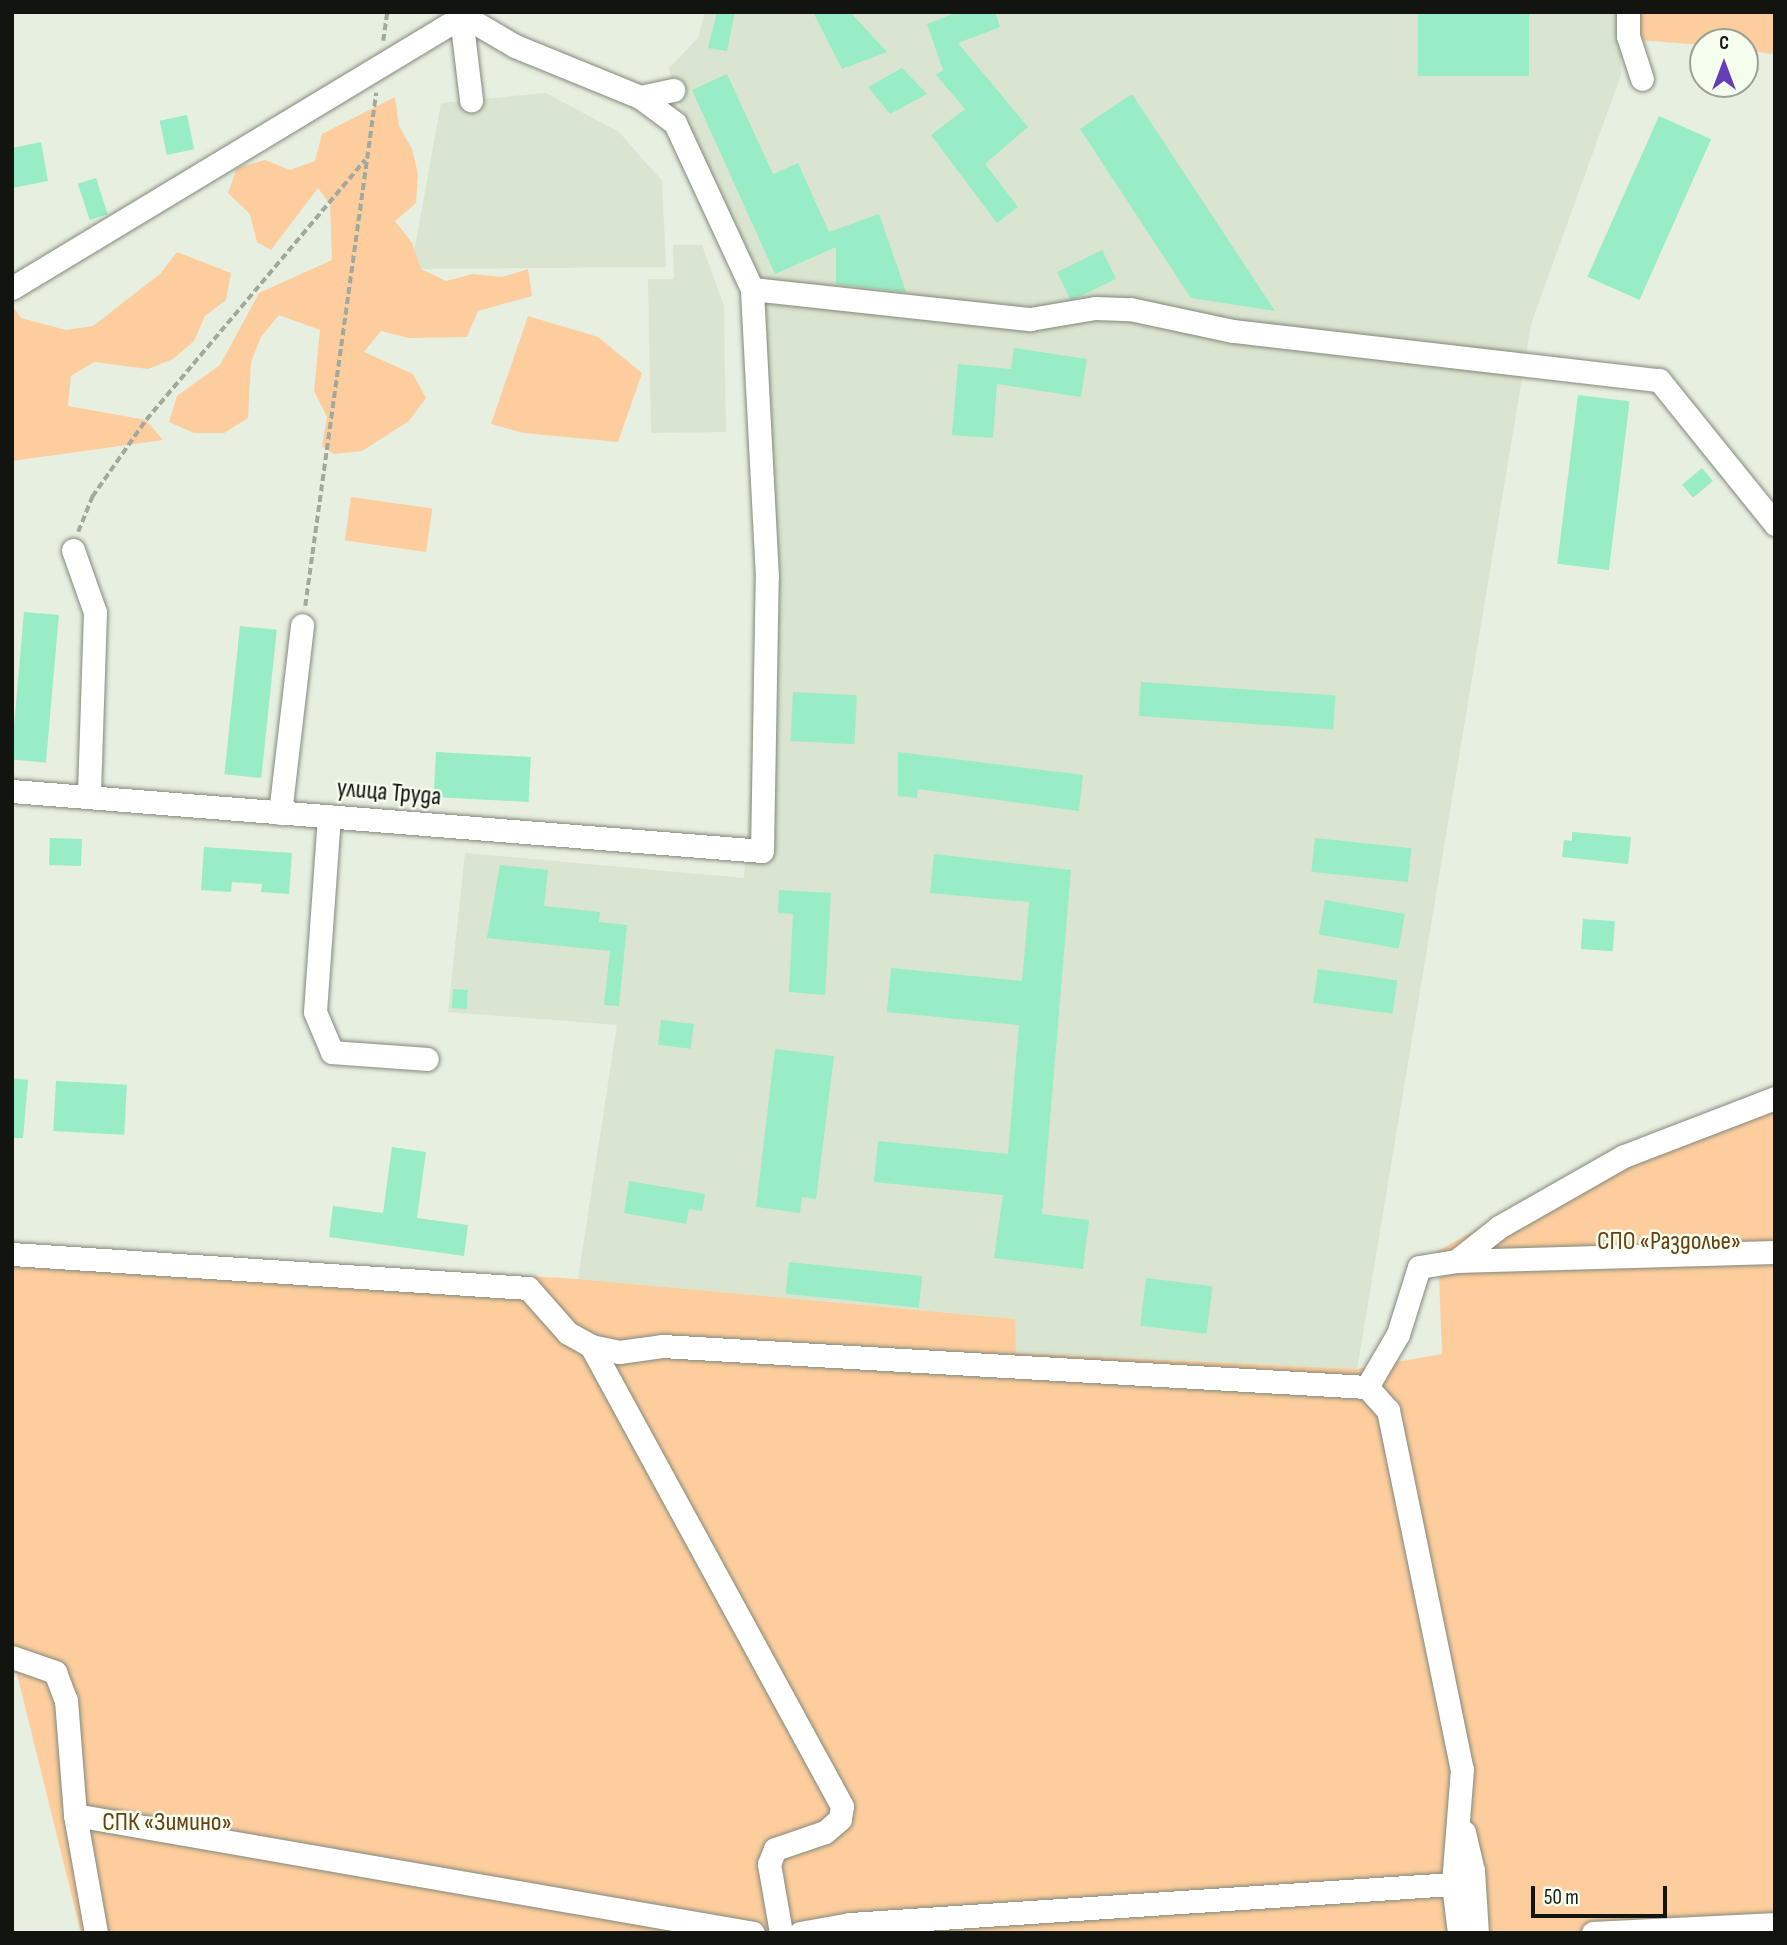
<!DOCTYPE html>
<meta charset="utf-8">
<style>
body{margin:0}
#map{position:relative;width:1787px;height:1945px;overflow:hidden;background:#e7efe1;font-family:"Sofia Sans Condensed",sans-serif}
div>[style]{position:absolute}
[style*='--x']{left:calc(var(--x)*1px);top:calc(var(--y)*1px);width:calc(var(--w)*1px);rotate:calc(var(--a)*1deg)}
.built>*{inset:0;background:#d9e5d0}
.green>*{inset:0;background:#fdcd9d;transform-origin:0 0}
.building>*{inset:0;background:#98ecc6;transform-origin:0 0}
.path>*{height:3.5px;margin-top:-1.75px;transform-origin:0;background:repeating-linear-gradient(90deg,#a1a89d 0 7px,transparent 0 10.5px)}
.roads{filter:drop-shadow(0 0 2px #82897c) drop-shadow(0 0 2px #82897c)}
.minor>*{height:23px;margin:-11.5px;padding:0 11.5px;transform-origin:11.5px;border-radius:11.5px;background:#fff}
span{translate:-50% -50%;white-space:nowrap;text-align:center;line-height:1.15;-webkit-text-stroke:5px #f4fdee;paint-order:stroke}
.street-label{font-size:26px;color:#11140f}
.park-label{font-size:26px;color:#664015}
.frame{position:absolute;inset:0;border:14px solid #11140f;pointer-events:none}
.north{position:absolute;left:1689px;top:28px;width:70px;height:70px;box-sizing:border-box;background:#f4fdee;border:2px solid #99a095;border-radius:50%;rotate:0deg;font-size:19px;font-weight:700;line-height:28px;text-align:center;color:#11140f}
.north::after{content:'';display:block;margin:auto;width:24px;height:32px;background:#673db5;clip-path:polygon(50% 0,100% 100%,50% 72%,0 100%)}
.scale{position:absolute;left:1531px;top:1886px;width:136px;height:32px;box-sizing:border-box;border:4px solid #11140f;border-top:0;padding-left:9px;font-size:21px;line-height:24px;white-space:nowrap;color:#11140f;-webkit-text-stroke:5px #f4fdee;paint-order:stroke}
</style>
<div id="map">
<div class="built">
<i style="clip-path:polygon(705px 12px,1620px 12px,1621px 75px,1531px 324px,1357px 1369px,1015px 1353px,1015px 1319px,578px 1279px,617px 1025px,448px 1012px,465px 853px,744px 878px,759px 656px,762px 281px,673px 90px,669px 68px,698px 38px)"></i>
<i style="clip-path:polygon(546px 93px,619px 132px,662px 181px,666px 267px,411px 269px,441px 103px)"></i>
<i style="clip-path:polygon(673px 245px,702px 245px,724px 306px,726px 432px,651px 433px,648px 279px,674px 279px)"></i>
</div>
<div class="green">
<i style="clip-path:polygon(1637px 12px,1775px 12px,1775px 44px,1772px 54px,1745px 50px,1745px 42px,1703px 45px,1638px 40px)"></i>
<i style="clip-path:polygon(395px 97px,399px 126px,412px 149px,418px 174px,416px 203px,395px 221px,412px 243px,421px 269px,446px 281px,473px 274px,502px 277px,528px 269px,532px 296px,478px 311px,467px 337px,409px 338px,381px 331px,364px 352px,413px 374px,426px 398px,409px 421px,362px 451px,334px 454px,322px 446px,327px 417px,314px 391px,320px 330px,279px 315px,261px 337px,251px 362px,248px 418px,224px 433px,194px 433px,169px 422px,177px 396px,220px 365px,259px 293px,332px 260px,330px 204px,318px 188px,271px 250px,257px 242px,250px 214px,228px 193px,237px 168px,265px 160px,290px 170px,315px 161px,322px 134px)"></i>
<i style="clip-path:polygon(177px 252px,231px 273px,226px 300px,205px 316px,194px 341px,173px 359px,148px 369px,94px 362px,71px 376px,68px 406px,146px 420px,163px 440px,12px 461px,12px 305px,21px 318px,66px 330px,93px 326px,160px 274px)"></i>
<i style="clip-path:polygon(528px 316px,598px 337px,642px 373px,618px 442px,524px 433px,491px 424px)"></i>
<i style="left:351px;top:497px;width:82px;height:44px;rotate:8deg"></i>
<i style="clip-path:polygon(1775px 1088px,1775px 1933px,81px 1933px,17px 1674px,12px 1672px,12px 1247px,578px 1279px,1015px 1319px,1016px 1353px,1357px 1369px,1442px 1354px,1438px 1251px,1621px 1148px)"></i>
</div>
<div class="building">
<i style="clip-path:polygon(717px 12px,735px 12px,727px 51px,708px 48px)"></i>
<i style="clip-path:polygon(813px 12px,850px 12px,887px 52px,842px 69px)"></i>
<i style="clip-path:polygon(958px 12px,995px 12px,1000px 27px,958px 43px,1028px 127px,985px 164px,1018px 207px,997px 223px,931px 135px,965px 109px,936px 75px,943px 70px,927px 24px)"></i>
<i style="left:1418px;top:12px;width:111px;height:64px"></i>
<i style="clip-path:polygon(902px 68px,927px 94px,890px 114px,868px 87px)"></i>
<i style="clip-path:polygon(727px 74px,773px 174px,798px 163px,829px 232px,879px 214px,906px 292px,836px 284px,836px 247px,775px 274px,692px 90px)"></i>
<i style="clip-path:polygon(1132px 94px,1275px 311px,1191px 298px,1080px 129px)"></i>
<i style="left:187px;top:115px;width:35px;height:28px;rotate:78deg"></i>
<i style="left:1659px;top:116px;width:57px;height:176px;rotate:24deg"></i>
<i style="clip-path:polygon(41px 142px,48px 181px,12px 188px,12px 148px)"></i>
<i style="left:96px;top:178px;width:38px;height:19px;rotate:72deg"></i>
<i style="left:1102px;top:250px;width:32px;height:50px;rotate:64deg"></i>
<i style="clip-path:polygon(1014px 348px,1087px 359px,1081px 397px,997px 384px,993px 438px,952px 435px,958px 364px,1011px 369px)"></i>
<i style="left:1578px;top:395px;width:52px;height:170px;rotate:7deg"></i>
<i style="left:1702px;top:468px;width:17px;height:26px;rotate:50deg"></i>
<i style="left:24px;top:612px;width:35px;height:148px;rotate:5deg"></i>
<i style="left:240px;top:626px;width:37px;height:149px;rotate:6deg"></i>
<i style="left:1141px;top:682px;width:195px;height:34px;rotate:4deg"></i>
<i style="left:793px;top:692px;width:64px;height:49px;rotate:3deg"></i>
<i style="left:436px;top:752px;width:95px;height:45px;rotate:3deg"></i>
<i style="clip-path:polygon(898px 752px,1083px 775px,1079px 811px,918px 789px,917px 798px,898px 796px)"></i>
<i style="clip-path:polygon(1572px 832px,1631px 837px,1628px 864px,1562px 857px,1564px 840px,1572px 841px)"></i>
<i style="left:50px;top:838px;width:32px;height:27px;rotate:2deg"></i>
<i style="left:1315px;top:838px;width:97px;height:34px;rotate:6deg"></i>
<i style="clip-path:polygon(204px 847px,292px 853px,289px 894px,261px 892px,262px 884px,232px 882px,231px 892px,201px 890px)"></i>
<i style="clip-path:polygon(934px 854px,1071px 870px,1042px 1214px,1089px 1220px,1083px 1269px,994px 1258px,1003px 1195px,874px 1182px,878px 1141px,1008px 1154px,1019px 1025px,887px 1012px,891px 968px,1022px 981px,1029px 902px,930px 893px)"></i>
<i style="clip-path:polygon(500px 865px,548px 870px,544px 906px,600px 912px,599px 922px,627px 925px,619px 1006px,604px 1005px,610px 951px,487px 938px)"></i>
<i style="clip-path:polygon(779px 890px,831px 893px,825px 995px,789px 992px,793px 914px,778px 913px)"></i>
<i style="left:1325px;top:900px;width:81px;height:35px;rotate:10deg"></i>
<i style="left:1583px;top:919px;width:32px;height:30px;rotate:4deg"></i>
<i style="left:1318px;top:969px;width:80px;height:34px;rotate:8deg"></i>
<i style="left:453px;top:989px;width:15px;height:19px;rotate:4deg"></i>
<i style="left:661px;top:1020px;width:33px;height:25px;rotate:7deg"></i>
<i style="clip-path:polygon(775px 1049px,834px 1056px,816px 1199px,802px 1197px,800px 1213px,756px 1207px)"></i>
<i style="clip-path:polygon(12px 1078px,28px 1080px,23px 1138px,12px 1138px)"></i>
<i style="left:56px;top:1081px;width:71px;height:50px;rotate:3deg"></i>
<i style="clip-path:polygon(392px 1147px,426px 1152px,417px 1218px,468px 1225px,464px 1256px,329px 1237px,333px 1206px,383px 1213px)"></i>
<i style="clip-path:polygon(629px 1181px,705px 1194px,702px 1211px,689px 1209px,686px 1224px,624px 1213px)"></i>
<i style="left:789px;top:1262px;width:134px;height:32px;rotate:6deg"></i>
<i style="left:1146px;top:1278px;width:67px;height:48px;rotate:7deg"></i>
</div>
<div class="path">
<i style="--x:383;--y:41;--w:29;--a:-82"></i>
<i style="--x:78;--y:532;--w:38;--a:-68"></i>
<i style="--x:92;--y:497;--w:94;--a:-55"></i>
<i style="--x:146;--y:420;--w:340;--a:-49.9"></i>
<i style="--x:305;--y:606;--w:518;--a:-82.12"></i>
</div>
<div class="roads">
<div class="minor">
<i style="--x:1628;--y:12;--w:24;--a:90"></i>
<i style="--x:1628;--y:36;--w:45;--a:72"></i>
<i style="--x:640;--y:97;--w:34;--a:-12"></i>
<i style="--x:12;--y:288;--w:524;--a:-31.11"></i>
<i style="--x:461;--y:17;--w:84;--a:83.1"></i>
<i style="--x:752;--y:289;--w:280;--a:6.2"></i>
<i style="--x:1030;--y:319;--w:66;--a:-9.6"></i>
<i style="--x:1095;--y:308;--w:35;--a:2"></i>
<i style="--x:1130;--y:309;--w:105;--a:12.1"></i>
<i style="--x:1233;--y:331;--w:429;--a:6.6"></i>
<i style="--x:1659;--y:380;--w:185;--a:51.1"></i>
<i style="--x:73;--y:550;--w:66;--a:70.5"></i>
<i style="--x:95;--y:612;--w:185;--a:91.9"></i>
<i style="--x:12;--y:791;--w:752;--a:4.57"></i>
<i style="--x:762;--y:851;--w:274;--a:-89"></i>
<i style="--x:767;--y:577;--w:288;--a:-93"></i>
<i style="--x:752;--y:289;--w:183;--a:-114.9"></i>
<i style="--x:675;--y:123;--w:44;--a:-143.4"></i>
<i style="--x:640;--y:97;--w:135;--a:-157.8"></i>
<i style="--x:515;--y:46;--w:67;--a:-149.6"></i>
<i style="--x:280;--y:813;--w:189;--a:-83.3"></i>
<i style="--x:329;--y:816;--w:196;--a:94.1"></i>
<i style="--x:315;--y:1012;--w:43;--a:67"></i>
<i style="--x:332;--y:1052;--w:95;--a:4.2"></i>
<i style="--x:12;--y:1254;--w:517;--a:3.77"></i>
<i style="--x:528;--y:1288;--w:60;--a:48.4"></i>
<i style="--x:568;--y:1333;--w:26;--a:29"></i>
<i style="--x:591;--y:1346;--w:29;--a:12"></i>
<i style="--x:619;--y:1352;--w:43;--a:-7.9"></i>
<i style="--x:662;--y:1346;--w:706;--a:3.33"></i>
<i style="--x:1367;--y:1387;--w:31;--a:48"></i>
<i style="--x:1388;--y:1410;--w:367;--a:78.4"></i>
<i style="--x:1462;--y:1769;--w:115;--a:94.5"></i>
<i style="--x:1453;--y:1884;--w:49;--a:83"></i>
<i style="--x:1456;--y:1261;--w:55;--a:-38.3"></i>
<i style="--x:1499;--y:1227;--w:144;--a:-29.6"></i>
<i style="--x:1624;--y:1156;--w:162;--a:-21"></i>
<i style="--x:591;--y:1346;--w:524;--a:61.38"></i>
<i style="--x:842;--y:1806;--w:13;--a:99"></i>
<i style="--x:840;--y:1819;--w:20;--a:139"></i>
<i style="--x:825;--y:1832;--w:53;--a:161.2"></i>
<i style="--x:775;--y:1849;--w:16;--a:112"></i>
<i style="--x:769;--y:1864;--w:70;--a:80.1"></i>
<i style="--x:1367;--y:1387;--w:61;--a:-59.7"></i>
<i style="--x:1398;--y:1334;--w:70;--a:-72.6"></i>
<i style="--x:1419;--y:1267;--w:37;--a:-9"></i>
<i style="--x:1456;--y:1261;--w:319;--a:-1.6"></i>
<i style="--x:12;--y:1657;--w:46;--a:19.2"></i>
<i style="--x:55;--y:1672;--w:30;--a:69"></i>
<i style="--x:66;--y:1700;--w:115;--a:85.5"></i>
<i style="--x:75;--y:1815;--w:120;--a:79.9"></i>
<i style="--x:75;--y:1815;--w:688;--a:9.87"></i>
<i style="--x:1464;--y:1832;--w:39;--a:77"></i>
<i style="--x:1473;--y:1870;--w:63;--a:86.4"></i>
<i style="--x:800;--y:1933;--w:51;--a:-10.2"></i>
<i style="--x:850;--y:1924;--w:604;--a:-3.8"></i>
<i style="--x:1593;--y:1933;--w:182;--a:-2.8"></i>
</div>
</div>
<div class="street-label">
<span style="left:389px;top:793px;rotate:5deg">улица Труда</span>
</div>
<div class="park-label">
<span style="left:1669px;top:1242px">СПО «Раздолье»</span>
<span style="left:167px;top:1823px">СПК «Зимино»</span>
</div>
<div class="frame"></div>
<div class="north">С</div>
<div class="scale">50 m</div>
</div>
